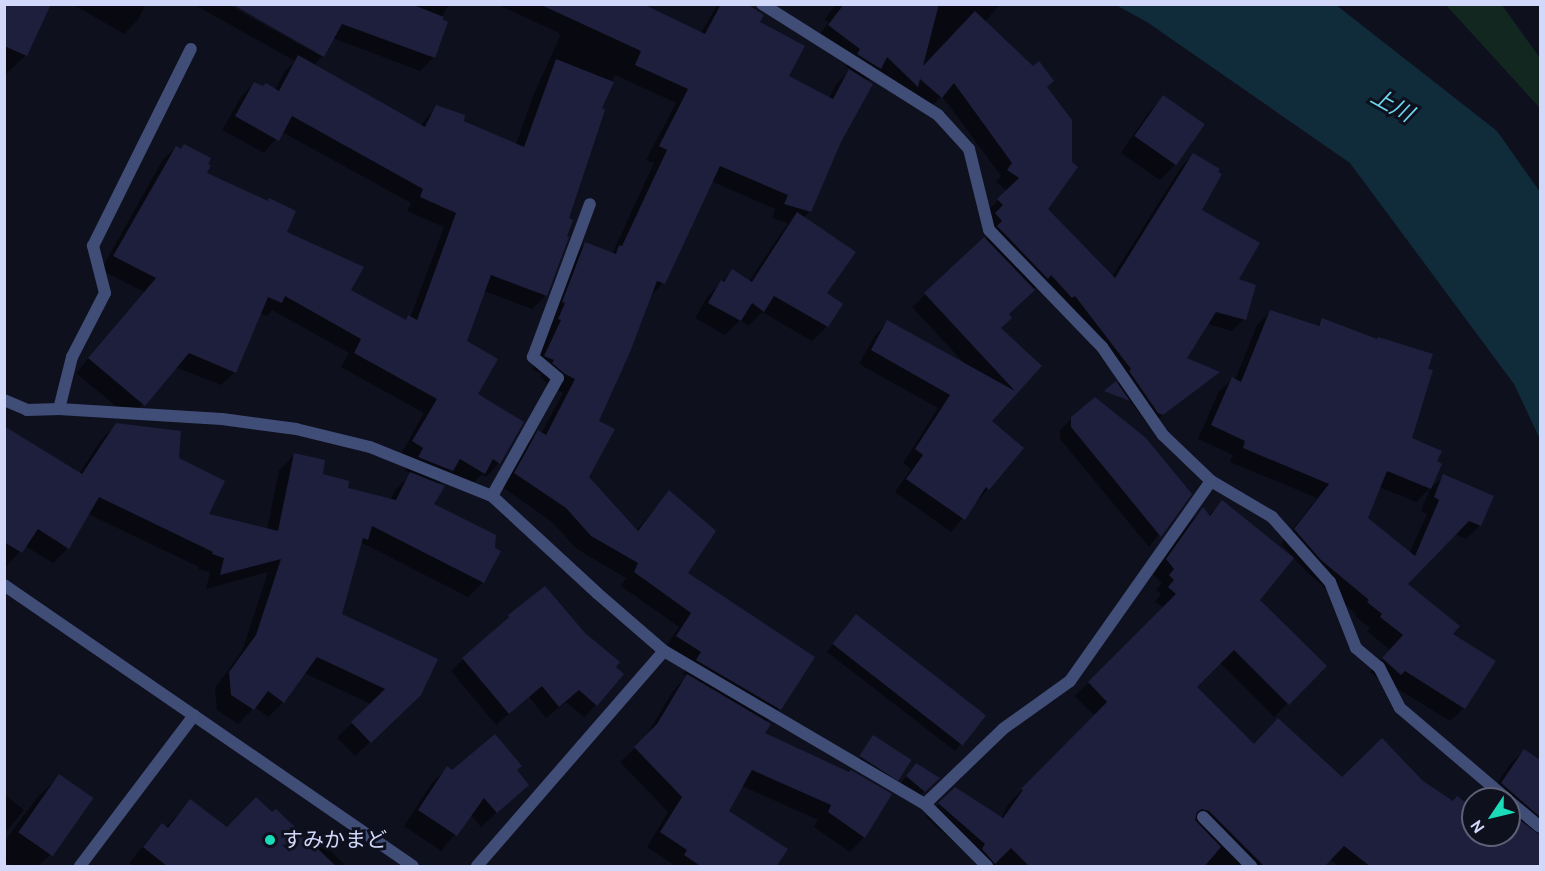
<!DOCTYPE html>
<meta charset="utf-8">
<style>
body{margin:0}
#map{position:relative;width:1545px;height:871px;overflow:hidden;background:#0f101e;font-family:Cabin,"Noto Sans JP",sans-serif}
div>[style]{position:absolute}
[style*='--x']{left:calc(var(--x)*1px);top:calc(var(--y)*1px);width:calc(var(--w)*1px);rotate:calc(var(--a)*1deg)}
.green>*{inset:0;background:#122720}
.water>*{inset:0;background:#102c3b}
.shadow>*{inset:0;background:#0007}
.building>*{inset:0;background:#1d1f3c;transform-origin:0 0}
.minor>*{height:12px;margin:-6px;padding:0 6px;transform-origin:6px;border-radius:6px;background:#3f4d77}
.tertiary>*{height:12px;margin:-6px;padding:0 6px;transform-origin:6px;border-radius:6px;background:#3f4d77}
.dots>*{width:16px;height:16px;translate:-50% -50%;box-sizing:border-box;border:3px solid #0f101e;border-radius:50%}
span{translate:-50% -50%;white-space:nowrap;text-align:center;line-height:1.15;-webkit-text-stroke:6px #0f101e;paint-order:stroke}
.poi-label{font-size:21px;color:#d1d8f9}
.left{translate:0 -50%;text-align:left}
.water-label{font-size:22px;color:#6bd6ed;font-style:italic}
.frame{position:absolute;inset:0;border:6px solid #d1d8f9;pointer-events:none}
.north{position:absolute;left:1461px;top:787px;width:60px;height:60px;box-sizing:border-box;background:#0f101e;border:2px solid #5d6076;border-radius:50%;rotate:235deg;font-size:16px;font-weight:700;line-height:24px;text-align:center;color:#d1d8f9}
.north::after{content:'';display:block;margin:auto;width:21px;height:27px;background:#1bdcb8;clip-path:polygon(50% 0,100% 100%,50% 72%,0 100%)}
</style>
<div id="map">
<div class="green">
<i style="clip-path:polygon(1446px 5px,1502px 5px,1540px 58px,1540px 108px)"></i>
</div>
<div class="water">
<i style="clip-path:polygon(1116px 5px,1336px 5px,1497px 131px,1540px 192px,1540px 439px,1514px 384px,1350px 163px,1147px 22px)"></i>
</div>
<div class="shadow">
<i style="clip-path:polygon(4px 4px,26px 55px,4px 76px)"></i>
<i style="clip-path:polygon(72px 4px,146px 4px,138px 20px,124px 34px)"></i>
<i style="clip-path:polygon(193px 4px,227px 4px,321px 56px,321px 53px,233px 4px,449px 4px,440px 20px,434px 57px,420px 71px,333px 38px,323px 56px,313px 66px,420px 126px,436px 107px,516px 145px,533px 96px,561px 34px,496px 4px,639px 4px,701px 33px,718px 4px,746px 4px,787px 76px,829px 98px,836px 84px,851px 70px,846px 67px,849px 61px,817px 38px,829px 22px,824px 20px,836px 4px,1000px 4px,985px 22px,1046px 88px,1046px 209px,1112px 277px,1181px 167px,1193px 155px,1200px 210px,1237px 280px,1244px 319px,1232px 331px,1207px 324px,1185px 359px,1217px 373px,1149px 426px,1117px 384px,1120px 382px,1062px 307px,1038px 286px,1007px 315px,1000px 328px,1040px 366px,990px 422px,988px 489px,951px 532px,895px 492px,911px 469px,903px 463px,938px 408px,859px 364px,875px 335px,888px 322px,965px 364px,912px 307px,991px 234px,986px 212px,1008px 191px,996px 182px,1001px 176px,942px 96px,929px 109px,877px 71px,867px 81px,809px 212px,803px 218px,825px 294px,827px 326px,812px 341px,762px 312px,748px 326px,740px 320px,725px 335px,695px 318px,707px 297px,732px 271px,749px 281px,788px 223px,772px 218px,775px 209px,711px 181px,663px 283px,650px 297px,597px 421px,587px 477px,636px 531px,669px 492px,686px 573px,779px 709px,766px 722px,763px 733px,864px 837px,850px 852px,814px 827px,818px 820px,742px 786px,727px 812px,774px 866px,673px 866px,674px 865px,647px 847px,668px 812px,620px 762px,644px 739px,673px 691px,687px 676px,683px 674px,688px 667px,663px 651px,679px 627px,621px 586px,626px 578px,577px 549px,552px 522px,502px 487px,525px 446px,539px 432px,541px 434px,563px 393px,551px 387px,540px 377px,541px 373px,532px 370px,548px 334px,546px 333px,571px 258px,585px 244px,612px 254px,654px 163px,646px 160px,676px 103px,615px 75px,600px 109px,568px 219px,567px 237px,545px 296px,532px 309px,484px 291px,465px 341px,476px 394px,499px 463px,486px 477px,482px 474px,470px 486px,448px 474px,438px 485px,432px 504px,483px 582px,468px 597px,362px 543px,360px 546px,340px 615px,404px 710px,355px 756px,337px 738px,371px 704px,304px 673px,283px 702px,268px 717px,255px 707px,238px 724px,217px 710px,215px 688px,242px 651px,268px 572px,206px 589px,210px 572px,198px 569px,199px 567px,88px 514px,68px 548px,53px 563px,25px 546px,6px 567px,4px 566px,4px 427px,79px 474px,101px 440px,117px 425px,177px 459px,207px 515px,267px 530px,279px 470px,294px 455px,346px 489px,390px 500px,396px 489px,411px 474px,405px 471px,410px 462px,400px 456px,424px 413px,341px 367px,349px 353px,272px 310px,267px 316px,260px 313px,235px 372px,221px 385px,175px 367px,130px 418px,76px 373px,144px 292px,101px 270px,162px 161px,176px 147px,205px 174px,285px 232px,349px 290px,405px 321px,410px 318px,444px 227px,407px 211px,411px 203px,282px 132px,264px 153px,222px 130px,241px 97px,254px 83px,275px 90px,285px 71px,295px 61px)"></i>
<i style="clip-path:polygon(1163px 97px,1175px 165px,1160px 180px,1121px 153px,1148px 113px)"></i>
<i style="clip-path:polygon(1271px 311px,1316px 327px,1322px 320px,1410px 439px,1440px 464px,1429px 489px,1416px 502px,1379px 487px,1366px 518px,1409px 554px,1427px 514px,1421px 511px,1430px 489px,1444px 476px,1480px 525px,1466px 539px,1455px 534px,1406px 584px,1451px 635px,1464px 708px,1450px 721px,1390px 684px,1387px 687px,1370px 672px,1390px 650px,1367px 631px,1370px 628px,1355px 616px,1356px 614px,1308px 573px,1281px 544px,1317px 498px,1230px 462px,1233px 455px,1198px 439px,1218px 393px,1232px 379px,1235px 380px,1257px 325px)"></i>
<i style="clip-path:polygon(1072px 418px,1190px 494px,1149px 547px,1060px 439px,1060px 430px)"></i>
<i style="clip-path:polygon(1222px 502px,1258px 600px,1325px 666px,1274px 717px,1220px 663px,1195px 688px,1253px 745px,1342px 779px,1423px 782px,1453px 802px,1473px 810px,1473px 835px,1509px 835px,1509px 799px,1488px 798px,1510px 764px,1524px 751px,1540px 762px,1540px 866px,1339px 866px,1329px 859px,1322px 866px,980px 866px,926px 817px,955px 789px,1001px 818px,1009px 803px,1095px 716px,1075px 696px,1164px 608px,1155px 602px,1161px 594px,1156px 590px,1162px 583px,1153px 574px,1189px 523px,1203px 509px,1208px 516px)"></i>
<i style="clip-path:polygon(509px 616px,584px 634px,596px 705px,584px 717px,566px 702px,546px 718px,529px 697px,496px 725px,451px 671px)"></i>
<i style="clip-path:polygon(856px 616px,962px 743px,955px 751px,827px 652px)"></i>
<i style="clip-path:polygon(873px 737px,899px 779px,892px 787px,857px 763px)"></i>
<i style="clip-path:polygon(916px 764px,938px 778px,917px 799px,900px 784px)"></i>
<i style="clip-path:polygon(447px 768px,453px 772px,516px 771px,527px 785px,481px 827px,471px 815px,441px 851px,404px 826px,432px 783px)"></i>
<i style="clip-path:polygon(59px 776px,49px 856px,38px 866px,12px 866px,4px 861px,4px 842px,37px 798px)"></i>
<i style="clip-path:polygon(4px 794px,24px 810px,4px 834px)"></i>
<i style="clip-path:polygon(190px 801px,227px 829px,271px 814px,315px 848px,321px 842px,344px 864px,342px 866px,133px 866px,129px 863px,147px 841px,162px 825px,165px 828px)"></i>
</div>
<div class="building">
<i style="clip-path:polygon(4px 4px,51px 4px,27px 56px,4px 46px)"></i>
<i style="clip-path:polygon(232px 4px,411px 4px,444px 17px,442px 19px,448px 22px,435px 58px,342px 24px,324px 57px)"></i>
<i style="clip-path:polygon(539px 4px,643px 4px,705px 34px,721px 4px,747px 4px,764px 15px,760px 22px,805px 46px,789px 76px,833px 99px,849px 69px,873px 84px,841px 142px,811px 212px,784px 204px,788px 195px,720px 166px,665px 284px,657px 281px,630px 352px,599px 421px,615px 429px,589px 477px,638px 531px,669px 490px,716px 531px,688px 573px,815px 657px,781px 710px,696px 660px,701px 652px,676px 636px,691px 613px,634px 572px,638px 563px,591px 536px,566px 508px,514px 473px,538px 430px,546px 435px,575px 379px,565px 374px,552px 363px,554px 360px,544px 356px,561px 320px,558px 319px,565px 303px,562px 302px,585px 242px,616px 254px,619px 245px,622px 246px,667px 150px,659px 146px,688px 89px,635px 65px,641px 51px)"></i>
<i style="clip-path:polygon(844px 4px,939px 4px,923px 66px,975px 11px,1033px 66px,1039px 61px,1054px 81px,1047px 87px,1072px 120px,1072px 162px,1078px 167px,1048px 209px,1115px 278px,1193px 153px,1220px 169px,1218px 172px,1222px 174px,1202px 210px,1260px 243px,1239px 279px,1256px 285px,1246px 320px,1216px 312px,1187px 358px,1220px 372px,1163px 415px,1158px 413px,1129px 371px,1131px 369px,1075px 296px,1072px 298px,1051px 275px,1048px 279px,997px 226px,1002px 221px,995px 213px,1003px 205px,997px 199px,1019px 178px,1007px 170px,1012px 163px,954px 83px,942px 98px,920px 79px,918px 87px,887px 57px,881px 69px,857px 54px,860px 49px,828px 25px)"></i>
<i style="clip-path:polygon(298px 55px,425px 127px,436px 105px,465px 115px,464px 121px,524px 147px,556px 59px,614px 82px,602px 108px,605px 110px,569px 218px,573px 220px,567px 236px,569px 237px,547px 296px,491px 275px,467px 341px,498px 359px,478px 394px,524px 422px,500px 464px,493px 459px,485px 474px,460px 459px,453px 471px,418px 457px,423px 448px,412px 441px,437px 399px,354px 353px,361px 339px,285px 296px,282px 303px,268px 297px,236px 373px,189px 353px,145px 406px,88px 358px,156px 278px,113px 256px,176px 146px,181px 149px,184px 144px,211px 158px,208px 164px,211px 165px,207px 173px,268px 201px,269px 198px,296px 211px,287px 232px,364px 267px,351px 290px,406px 320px,408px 315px,417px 320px,456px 213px,420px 197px,423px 189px,292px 116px,279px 141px,235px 116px,254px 82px,263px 86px,266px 83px,279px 91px)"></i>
<i style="left:1163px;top:95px;width:51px;height:50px;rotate:35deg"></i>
<i style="clip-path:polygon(797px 212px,856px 252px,827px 293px,843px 304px,828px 327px,774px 296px,764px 312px,752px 303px,741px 321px,708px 303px,721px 280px,724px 282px,732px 269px,752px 282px)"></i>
<i style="clip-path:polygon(984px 237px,1035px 290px,1009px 314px,1012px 318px,1001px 328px,1042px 366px,992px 421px,1024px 448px,989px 490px,986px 487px,965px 520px,906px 479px,923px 455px,915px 449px,950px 395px,871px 350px,887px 320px,1015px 391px,924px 293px)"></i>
<i style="clip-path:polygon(1270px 310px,1319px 326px,1322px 318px,1377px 339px,1378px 337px,1433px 354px,1428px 369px,1433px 370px,1412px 438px,1442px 451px,1437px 461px,1442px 464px,1431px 489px,1387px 471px,1368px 518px,1415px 556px,1439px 500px,1434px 497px,1443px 474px,1494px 496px,1481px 526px,1469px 521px,1408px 584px,1460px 626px,1453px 634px,1496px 661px,1465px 709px,1405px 671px,1401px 675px,1382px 658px,1403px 635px,1380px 617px,1382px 614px,1367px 602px,1369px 600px,1321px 560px,1294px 529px,1329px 484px,1243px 448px,1245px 441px,1211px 425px,1232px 377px,1241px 382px)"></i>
<i style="clip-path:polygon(1116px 381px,1130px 401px,1104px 391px)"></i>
<i style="clip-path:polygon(1095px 397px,1146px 438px,1192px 494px,1161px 537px,1071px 427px,1071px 417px)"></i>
<i style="clip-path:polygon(116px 423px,181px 431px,179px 458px,225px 481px,209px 514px,278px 531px,294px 453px,325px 460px,323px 474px,349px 481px,348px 488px,396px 500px,410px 472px,445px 486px,434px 504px,496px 535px,495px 548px,501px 551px,484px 583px,372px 526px,368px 540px,363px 538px,342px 614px,438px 659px,421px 695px,371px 743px,351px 722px,385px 689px,317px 657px,284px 703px,268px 691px,254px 710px,231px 695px,229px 672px,256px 635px,281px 559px,220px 575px,224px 558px,212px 554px,213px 552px,99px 497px,69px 549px,38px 529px,22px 553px,4px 542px,4px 426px,82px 474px)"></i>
<i style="clip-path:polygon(1222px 500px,1294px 558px,1260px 600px,1327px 666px,1289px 705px,1234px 650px,1197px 687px,1254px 744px,1278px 718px,1342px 777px,1382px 738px,1423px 781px,1453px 801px,1457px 796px,1473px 808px,1473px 835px,1509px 835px,1509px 812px,1540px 835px,1540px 867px,1371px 867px,1344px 846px,1324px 867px,1265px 867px,1209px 811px,1202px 809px,1197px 812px,1195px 820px,1221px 847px,1204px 867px,1030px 867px,1011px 848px,995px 864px,982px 849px,985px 844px,938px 803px,955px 787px,1003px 818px,1023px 790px,1021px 789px,1107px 702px,1088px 682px,1176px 594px,1168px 587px,1174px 580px,1169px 575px,1174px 569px,1166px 559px,1203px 507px,1210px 516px)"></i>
<i style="clip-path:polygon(545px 586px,585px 633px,620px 662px,616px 667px,624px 674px,597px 706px,579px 690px,559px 707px,542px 686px,509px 714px,462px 658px,509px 617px,508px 615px)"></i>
<i style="left:856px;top:614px;width:165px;height:38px;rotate:38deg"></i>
<i style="clip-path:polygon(687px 674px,771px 724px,765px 733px,849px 772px,851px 770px,892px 794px,865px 838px,828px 812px,831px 805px,752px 770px,729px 811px,788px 849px,776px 867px,702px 867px,684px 855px,687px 850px,660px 832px,682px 797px,634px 747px,657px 724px)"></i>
<i style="clip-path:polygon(495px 734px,522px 766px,517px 770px,529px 785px,497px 813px,484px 798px,457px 836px,418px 810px,447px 766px,452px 770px)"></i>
<i style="left:873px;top:735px;width:46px;height:25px;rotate:33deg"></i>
<i style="clip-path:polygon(1524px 749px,1540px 760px,1540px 817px,1501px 783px)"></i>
<i style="clip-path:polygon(916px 763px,940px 778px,925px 792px,906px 776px)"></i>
<i style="left:59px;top:774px;width:42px;height:71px;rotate:35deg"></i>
<i style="clip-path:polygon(256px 797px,272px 812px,276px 809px,337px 867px,168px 867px,143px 847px,162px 823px,168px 828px,190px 799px,227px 827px)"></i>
</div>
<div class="minor">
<i style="--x:762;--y:4;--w:208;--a:32.2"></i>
<i style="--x:938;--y:115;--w:46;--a:47.6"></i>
<i style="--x:969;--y:149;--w:83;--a:76.1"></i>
<i style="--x:989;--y:230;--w:163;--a:46"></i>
<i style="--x:1102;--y:347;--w:107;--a:55.3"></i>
<i style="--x:1163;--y:435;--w:66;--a:43.8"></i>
<i style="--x:1211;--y:481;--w:245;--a:125.2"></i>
<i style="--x:1070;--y:681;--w:82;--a:144.4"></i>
<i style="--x:1003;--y:729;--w:108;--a:136.1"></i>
<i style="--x:4;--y:400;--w:25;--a:23"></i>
<i style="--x:27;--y:410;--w:32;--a:-2"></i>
<i style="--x:59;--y:409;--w:163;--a:3.5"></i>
<i style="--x:222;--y:419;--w:75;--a:7.7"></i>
<i style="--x:296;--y:429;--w:76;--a:13.7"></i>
<i style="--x:370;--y:447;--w:131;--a:21.9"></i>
<i style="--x:492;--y:496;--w:143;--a:42.7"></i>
<i style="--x:597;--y:593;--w:89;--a:40.9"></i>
<i style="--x:664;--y:651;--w:303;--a:30.4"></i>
<i style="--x:925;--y:804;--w:88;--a:45"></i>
<i style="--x:59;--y:409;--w:54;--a:-76"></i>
<i style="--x:72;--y:357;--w:72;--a:-62.7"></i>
<i style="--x:105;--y:293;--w:49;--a:-104.3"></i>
<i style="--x:93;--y:246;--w:220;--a:-63.6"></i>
<i style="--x:1211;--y:481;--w:71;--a:30.5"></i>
<i style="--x:1272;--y:517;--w:87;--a:48.3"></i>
<i style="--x:1330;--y:582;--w:71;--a:68.5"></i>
<i style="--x:1356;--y:648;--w:30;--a:40"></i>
<i style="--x:1379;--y:667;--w:46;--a:62.9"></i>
<i style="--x:1400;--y:708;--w:140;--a:40.4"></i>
<i style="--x:492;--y:496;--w:135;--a:-60.8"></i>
<i style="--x:558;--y:378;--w:33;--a:-140"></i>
<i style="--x:533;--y:357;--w:163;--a:-69.6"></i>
<i style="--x:1509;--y:801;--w:40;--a:40"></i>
<i style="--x:1203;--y:817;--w:69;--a:45.6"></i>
<i style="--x:477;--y:866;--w:285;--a:-49"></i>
</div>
<div class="tertiary">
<i style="--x:4;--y:585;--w:496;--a:34.5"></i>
<i style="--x:80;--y:866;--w:189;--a:-52.9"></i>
</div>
<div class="dots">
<i style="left:270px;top:840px;background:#1bdcb8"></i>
</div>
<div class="poi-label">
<span class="left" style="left:282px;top:840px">すみかまど</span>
</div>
<div class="water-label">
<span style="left:1392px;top:105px;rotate:29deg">上川</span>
</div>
<div class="frame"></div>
<div class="north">N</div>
</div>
